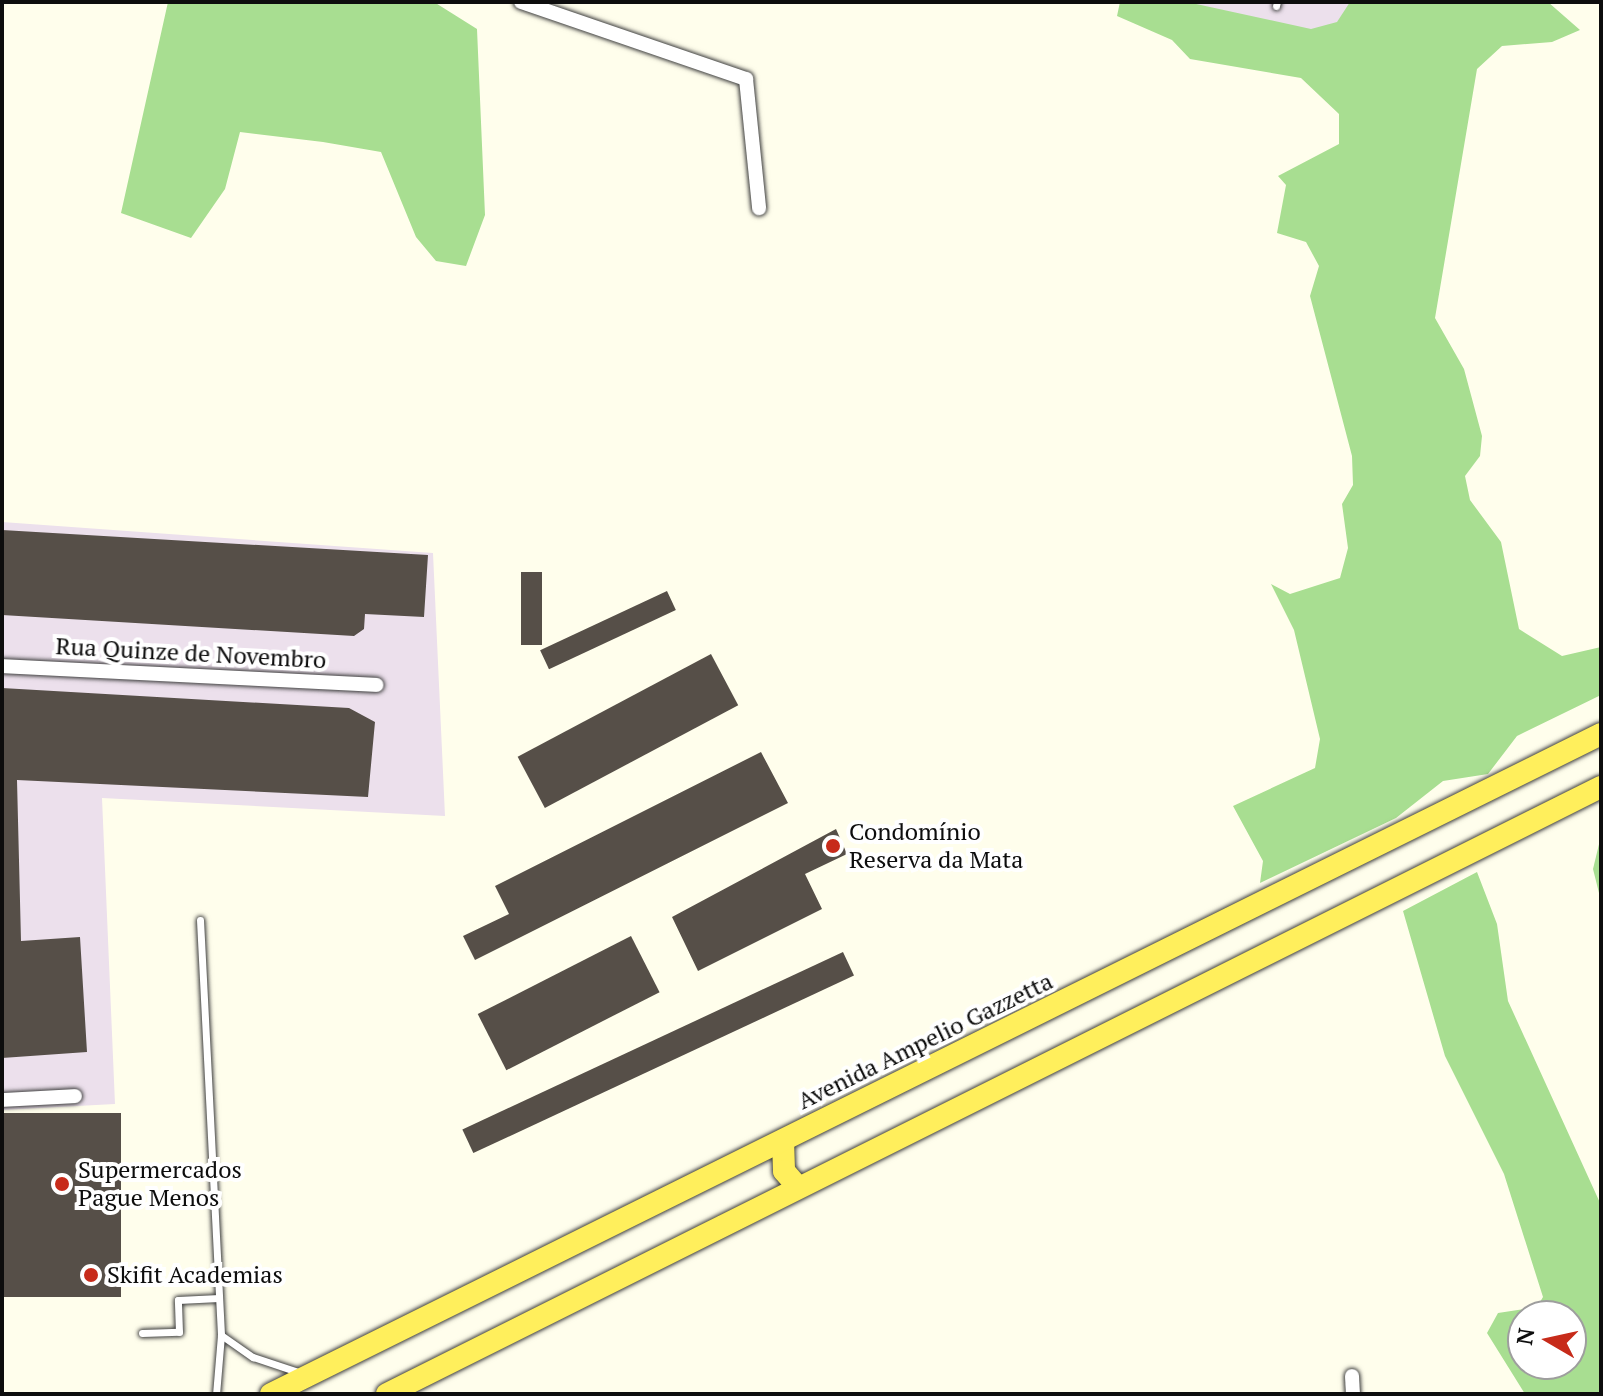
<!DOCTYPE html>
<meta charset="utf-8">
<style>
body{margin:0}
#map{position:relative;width:1603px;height:1396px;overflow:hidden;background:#fffeec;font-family:"PT Serif",serif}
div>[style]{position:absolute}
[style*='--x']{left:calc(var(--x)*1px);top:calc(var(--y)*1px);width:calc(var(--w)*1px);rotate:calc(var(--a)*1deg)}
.industrial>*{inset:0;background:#ece0ec}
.forest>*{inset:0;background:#a8de91}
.building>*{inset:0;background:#564f48;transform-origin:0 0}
.roads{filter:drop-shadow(0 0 2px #404040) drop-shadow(0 0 2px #404040)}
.service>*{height:7px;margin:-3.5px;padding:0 3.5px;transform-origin:3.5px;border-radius:3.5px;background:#fff}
.minor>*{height:14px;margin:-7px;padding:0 7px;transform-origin:7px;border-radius:7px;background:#fff}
.primary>*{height:22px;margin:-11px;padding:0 11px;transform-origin:11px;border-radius:11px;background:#ffef5c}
.dots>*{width:22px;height:22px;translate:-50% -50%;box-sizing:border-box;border:4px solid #fff;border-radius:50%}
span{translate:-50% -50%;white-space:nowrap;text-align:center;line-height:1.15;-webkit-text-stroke:8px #fff;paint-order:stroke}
.street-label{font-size:24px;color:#0d0d0d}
.poi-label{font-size:24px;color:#0d0d0d}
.left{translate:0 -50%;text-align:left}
.frame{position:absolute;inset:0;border:4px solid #0d0d0d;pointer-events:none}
.north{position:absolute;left:1507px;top:1300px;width:80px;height:80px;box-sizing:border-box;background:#fff;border:2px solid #9e9e9e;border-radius:50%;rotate:279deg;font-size:22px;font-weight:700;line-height:32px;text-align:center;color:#0d0d0d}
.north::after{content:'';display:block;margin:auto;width:28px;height:36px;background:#c72b1a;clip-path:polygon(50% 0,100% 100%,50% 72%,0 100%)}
</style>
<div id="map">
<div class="industrial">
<i style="clip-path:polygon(1145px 2px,1365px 2px,1357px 56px)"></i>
<i style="clip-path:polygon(2px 522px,433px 553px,445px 816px,102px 798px,115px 1104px,2px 1110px)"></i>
</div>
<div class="forest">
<i style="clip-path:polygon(168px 2px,434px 2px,477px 29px,485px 215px,466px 266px,436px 261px,416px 237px,381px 152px,323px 142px,240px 132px,225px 189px,191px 238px,121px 213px)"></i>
<i style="clip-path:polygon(1120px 2px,1187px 2px,1311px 29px,1337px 22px,1350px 2px,1548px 2px,1580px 30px,1552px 42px,1502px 46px,1477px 69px,1435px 318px,1464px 369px,1482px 436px,1480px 456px,1465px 476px,1470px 500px,1501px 542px,1519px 629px,1562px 656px,1601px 647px,1601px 695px,1517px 736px,1488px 774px,1443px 781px,1396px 818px,1260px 883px,1263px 861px,1233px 806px,1315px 768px,1320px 739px,1294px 630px,1271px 584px,1290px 594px,1340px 578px,1348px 548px,1342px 504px,1353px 485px,1352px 456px,1310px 296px,1319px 266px,1306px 242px,1277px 233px,1286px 185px,1278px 176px,1339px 144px,1339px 114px,1301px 78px,1190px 59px,1172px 40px,1117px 16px)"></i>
<i style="clip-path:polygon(1601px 836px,1601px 901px,1593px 869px)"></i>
<i style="clip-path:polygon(evenodd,1477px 872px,1497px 924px,1508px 1001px,1601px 1205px,1601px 1394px,1525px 1394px,1487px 1333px,1498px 1313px,1537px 1307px,1543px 1297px,1504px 1174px,1445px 1056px,1403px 911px,1477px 872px,1523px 1316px,1571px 1316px,1571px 1364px,1523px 1364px,1523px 1316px)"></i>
</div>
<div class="building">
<i style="clip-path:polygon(2px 530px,428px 555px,424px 617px,365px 614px,364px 629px,354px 636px,2px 615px)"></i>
<i style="left:521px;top:572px;width:21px;height:73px"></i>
<i style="left:667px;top:591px;width:21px;height:140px;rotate:65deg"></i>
<i style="left:711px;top:654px;width:58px;height:219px;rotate:62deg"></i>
<i style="clip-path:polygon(2px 688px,349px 708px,375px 722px,368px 797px,17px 780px,21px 941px,80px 937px,87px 1052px,2px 1058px)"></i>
<i style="clip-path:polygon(761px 752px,788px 803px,475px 960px,463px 936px,509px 914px,495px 886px)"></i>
<i style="clip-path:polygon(836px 829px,847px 854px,805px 874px,822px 909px,698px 971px,672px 917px)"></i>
<i style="left:631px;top:936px;width:63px;height:172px;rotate:63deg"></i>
<i style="left:843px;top:952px;width:26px;height:420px;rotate:65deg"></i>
<i style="left:121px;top:1113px;width:184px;height:119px;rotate:90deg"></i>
</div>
<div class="roads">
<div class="service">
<i style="--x:1276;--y:6;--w:4;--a:-76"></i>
<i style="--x:200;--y:920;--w:416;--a:87.1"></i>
<i style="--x:221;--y:1335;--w:59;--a:94.8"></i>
<i style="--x:142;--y:1333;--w:37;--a:-2"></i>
<i style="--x:179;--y:1332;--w:32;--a:-92"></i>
<i style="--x:178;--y:1300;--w:41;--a:-2.8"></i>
<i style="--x:221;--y:1335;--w:39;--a:35"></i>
<i style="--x:253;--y:1357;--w:51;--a:18.4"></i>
</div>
<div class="minor">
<i style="--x:521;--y:2;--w:238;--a:18.9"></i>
<i style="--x:746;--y:79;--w:130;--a:84.2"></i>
<i style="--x:2;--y:666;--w:375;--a:2.9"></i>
<i style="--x:2;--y:1100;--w:73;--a:-3.1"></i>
<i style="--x:1352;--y:1376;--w:18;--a:87"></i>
</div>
<div class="primary">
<i style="--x:783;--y:1141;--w:30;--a:88"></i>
<i style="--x:784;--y:1171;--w:21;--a:49"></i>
<i style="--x:271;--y:1394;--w:1485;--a:-26.39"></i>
<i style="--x:387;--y:1394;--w:1357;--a:-26.57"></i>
</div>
</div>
<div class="dots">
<i style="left:833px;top:846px;background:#c72b1a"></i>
<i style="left:62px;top:1184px;background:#c72b1a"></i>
<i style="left:91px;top:1275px;background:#c72b1a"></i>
</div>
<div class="street-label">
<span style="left:191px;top:653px;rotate:3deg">Rua Quinze de Novembro</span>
<span style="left:925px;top:1041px;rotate:-26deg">Avenida Ampelio Gazzetta</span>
</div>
<div class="poi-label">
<span class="left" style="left:849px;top:846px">Condomínio<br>Reserva da Mata</span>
<span class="left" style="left:78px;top:1184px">Supermercados<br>Pague Menos</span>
<span class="left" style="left:107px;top:1275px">Skifit Academias</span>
</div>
<div class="frame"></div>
<div class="north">N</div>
</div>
